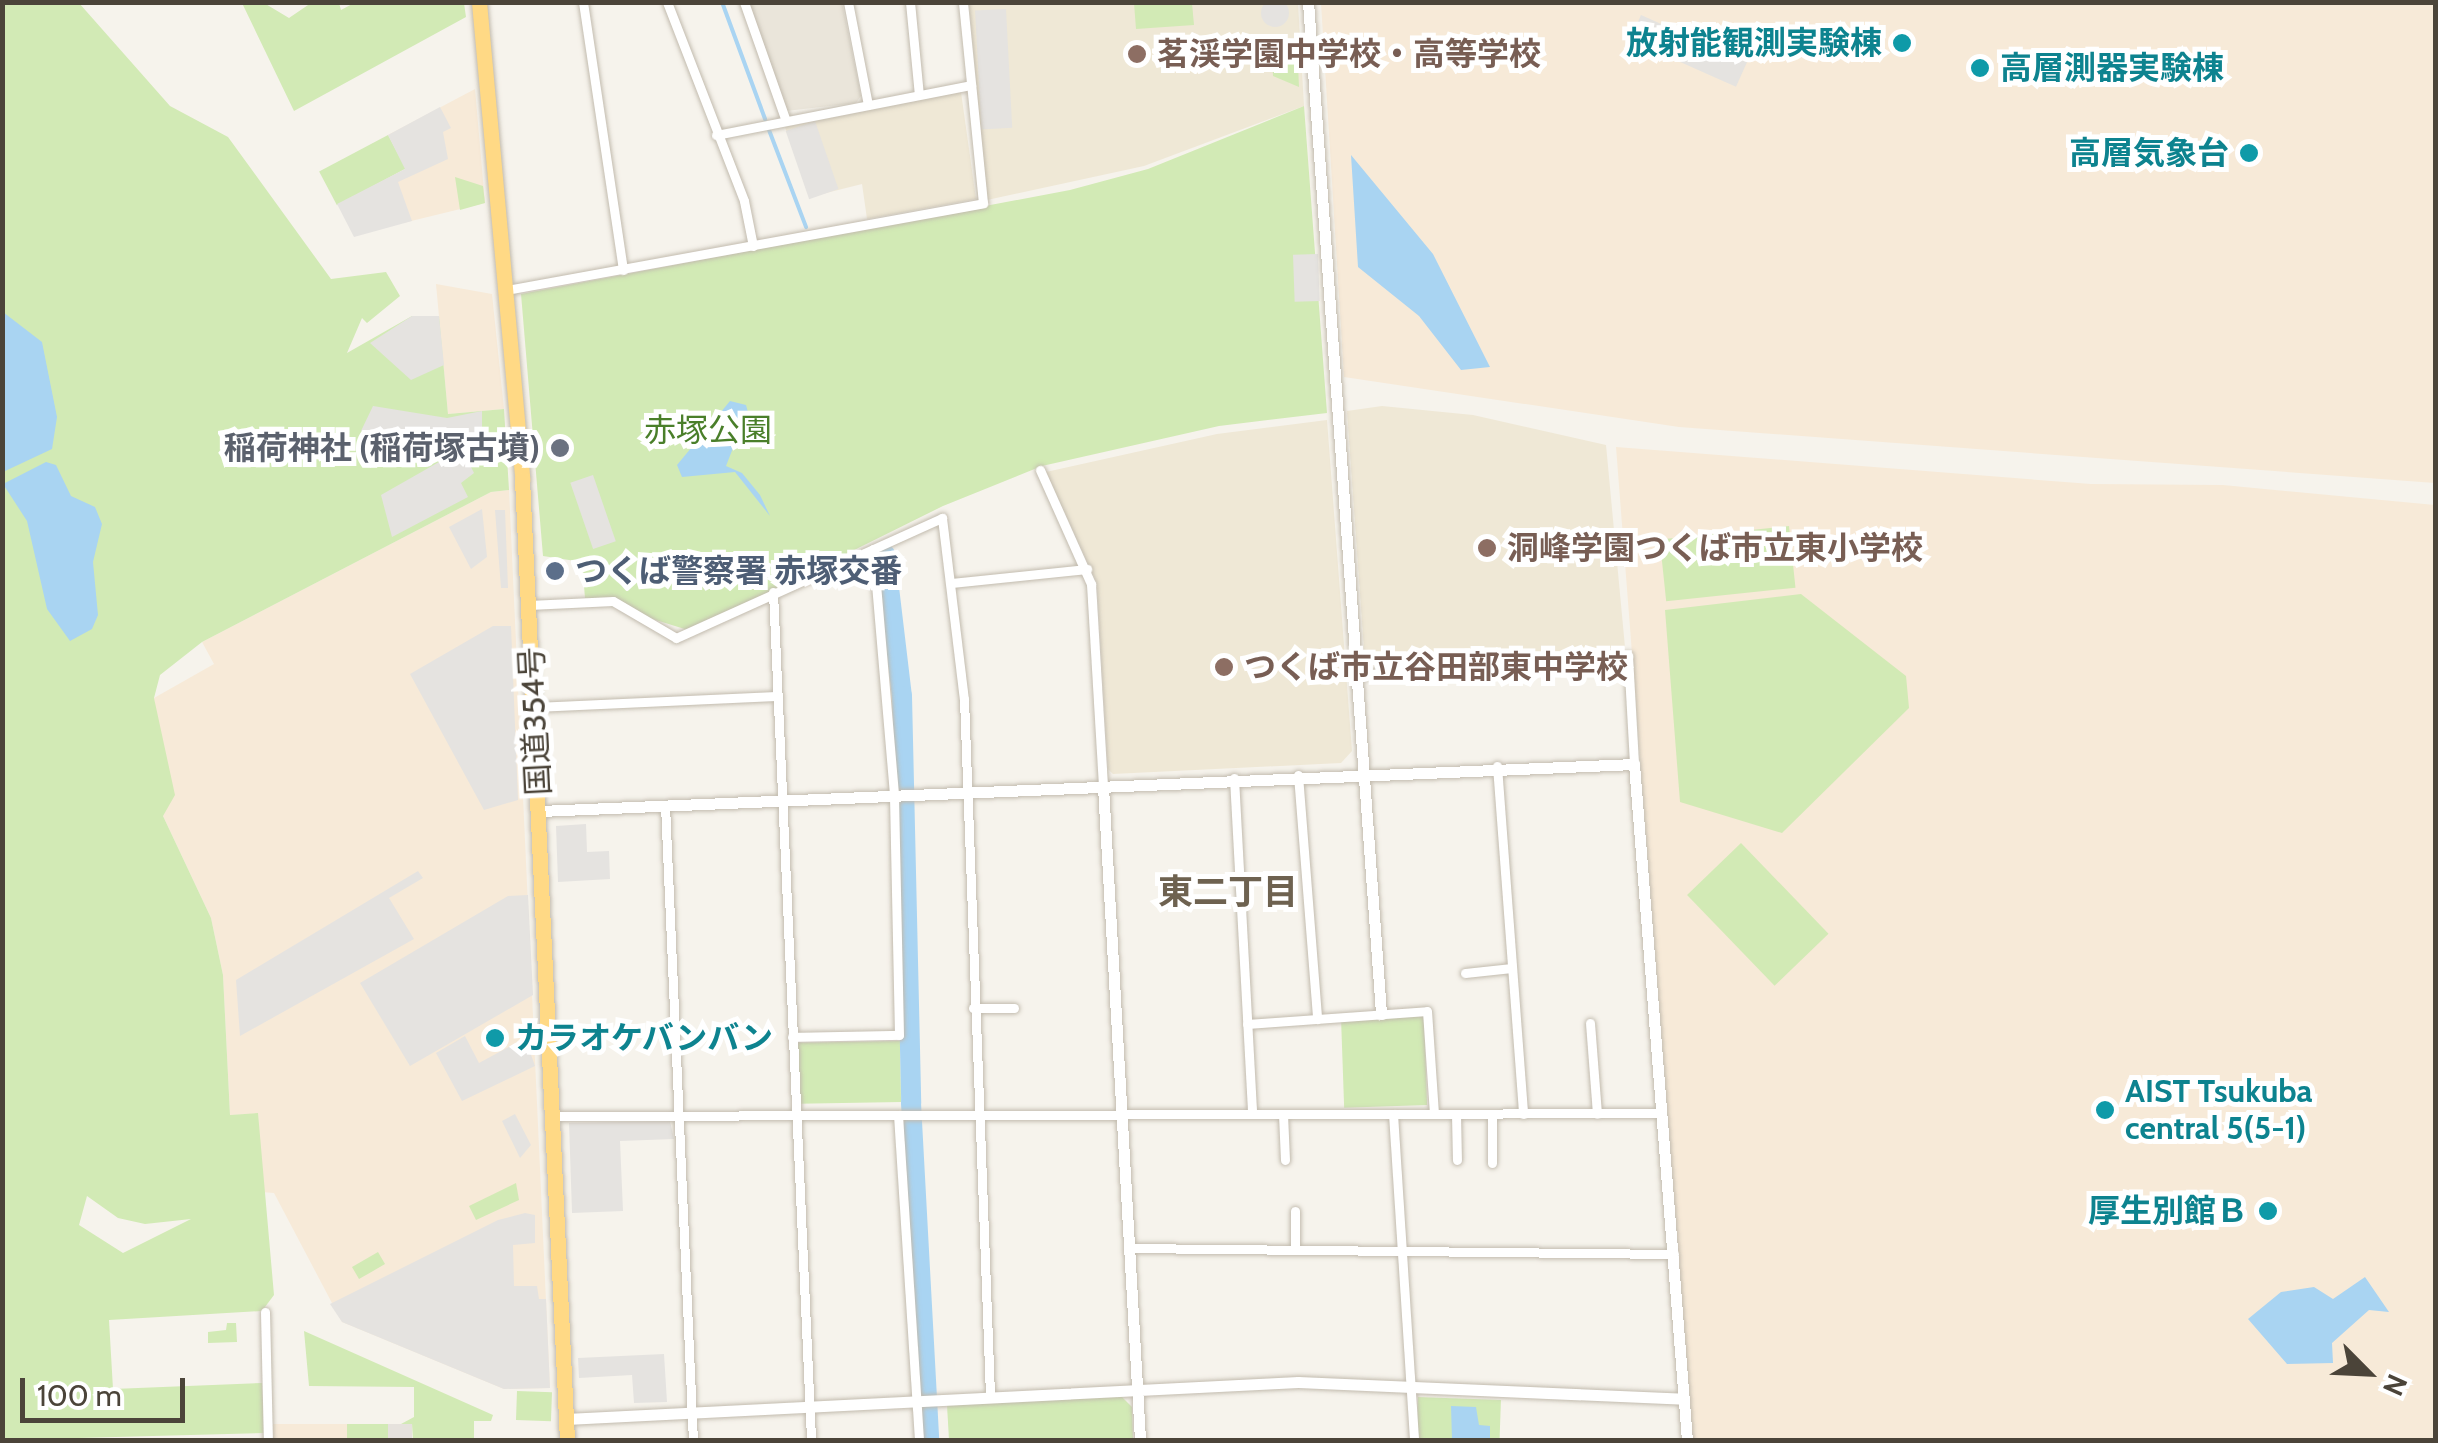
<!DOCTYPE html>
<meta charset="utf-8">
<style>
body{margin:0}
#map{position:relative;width:2438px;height:1443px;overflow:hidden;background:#f6f3ec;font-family:Cabin,"Noto Sans JP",sans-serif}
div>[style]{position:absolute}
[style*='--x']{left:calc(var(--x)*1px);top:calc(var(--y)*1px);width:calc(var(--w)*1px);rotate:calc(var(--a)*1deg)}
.residential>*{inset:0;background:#eae5da}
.commercial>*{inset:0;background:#f7ead8;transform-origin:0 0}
.industrial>*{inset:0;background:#e6e2dd;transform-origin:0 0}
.education>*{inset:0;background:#efe8d6}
.green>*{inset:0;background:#d2eab5;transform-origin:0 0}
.parking>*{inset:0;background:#e5e3e0;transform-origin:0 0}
.round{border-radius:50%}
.water>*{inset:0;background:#a9d4f2}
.stream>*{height:4px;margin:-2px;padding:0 2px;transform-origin:2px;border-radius:2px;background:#a9d4f2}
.river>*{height:20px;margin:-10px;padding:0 10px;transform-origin:10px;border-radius:10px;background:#a9d4f2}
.roads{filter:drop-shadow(0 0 2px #c2bbae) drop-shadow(0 0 2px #c2bbae)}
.minor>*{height:9px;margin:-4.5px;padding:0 4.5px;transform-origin:4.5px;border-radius:4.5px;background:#fff}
.tertiary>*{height:11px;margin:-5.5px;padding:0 5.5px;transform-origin:5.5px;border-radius:5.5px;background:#fff}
.trunk>*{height:15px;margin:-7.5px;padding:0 7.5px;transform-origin:7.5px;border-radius:7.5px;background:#ffd985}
.dots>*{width:28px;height:28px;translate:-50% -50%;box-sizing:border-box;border:5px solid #fff;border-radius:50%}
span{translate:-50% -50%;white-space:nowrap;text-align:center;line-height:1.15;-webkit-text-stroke:10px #fff;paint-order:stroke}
.culture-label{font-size:32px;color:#0d838f;font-weight:700}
.right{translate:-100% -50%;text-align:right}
.left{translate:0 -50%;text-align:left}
.education-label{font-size:32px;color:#785e54;font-weight:700}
.park-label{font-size:32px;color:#4a7f2a}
.worship-label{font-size:32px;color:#5b616d;font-weight:700}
.service-label{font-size:32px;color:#4e5e75;font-weight:700}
.street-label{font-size:32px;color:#4b4439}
.neighbourhood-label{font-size:35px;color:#6e6250;font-weight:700}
.frame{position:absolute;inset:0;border:5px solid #4b4439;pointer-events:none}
.north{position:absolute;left:2318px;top:1323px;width:100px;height:100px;-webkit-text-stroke:8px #fff;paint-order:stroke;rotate:114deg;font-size:28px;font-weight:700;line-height:40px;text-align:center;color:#4b4439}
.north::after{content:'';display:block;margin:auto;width:35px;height:45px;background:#4b4439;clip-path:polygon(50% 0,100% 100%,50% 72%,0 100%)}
.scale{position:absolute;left:20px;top:1378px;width:165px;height:45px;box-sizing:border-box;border:5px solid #4b4439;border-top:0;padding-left:12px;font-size:30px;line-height:35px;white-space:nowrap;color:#4b4439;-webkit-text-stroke:8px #fff;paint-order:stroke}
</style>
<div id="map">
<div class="residential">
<i style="clip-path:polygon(748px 3px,842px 3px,861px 96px,856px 103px,786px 111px)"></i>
</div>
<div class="commercial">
<i style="clip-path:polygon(1321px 3px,2435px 3px,2435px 483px,1679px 427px,1344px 377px)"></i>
<i style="clip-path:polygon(475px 89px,485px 203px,403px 223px,337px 204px,406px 169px,388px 135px)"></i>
<i style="clip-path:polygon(436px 284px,492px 294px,504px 409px,448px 414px)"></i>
<i style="clip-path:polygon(1616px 447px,2091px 484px,2223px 485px,2435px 505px,2435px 1440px,1693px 1440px)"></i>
<i style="clip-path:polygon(509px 490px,550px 1388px,504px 1389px,342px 1322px,274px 1193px,261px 1192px,258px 1114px,230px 1115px,223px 975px,211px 918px,163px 816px,154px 698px,214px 664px,202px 642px,491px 492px)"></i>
<i style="left:273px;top:1424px;width:74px;height:16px"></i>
</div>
<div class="industrial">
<i style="left:388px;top:1424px;width:24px;height:16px"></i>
</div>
<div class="education">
<i style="clip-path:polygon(969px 3px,1298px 3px,1304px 106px,1144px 166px,987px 200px)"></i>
<i style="clip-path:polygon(961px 92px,976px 199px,867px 219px,862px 184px,810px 197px,785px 127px)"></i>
<i style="clip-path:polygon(1382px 406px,1473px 415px,1606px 445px,1625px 647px,1365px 663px,1347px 411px)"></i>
<i style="clip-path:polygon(1327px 420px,1352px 751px,1341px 763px,1113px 774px,1108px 769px,1097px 583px,1046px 472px,1217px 434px)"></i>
</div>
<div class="green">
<i style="clip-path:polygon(evenodd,3px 3px,79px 3px,170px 106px,228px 137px,331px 279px,386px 272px,400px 296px,367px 323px,362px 318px,347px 353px,412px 316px,439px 316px,448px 414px,504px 409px,509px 490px,491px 492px,202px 642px,160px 675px,154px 698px,175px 795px,163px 816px,211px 918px,223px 975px,230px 1115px,258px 1113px,274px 1295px,262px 1311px,109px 1320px,113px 1389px,262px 1383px,264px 1433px,3px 1440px,3px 3px,87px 1196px,118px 1218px,145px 1224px,191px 1219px,123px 1253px,79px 1225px,87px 1196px)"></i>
<i style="clip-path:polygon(242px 3px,264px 3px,289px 18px,311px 3px,339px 3px,341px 10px,354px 3px,464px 3px,466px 17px,294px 111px)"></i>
<i style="clip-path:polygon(1134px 3px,1192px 3px,1194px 25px,1136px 29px)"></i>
<i style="clip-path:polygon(1281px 43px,1297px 43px,1299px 87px,1273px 76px,1272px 52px)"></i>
<i style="clip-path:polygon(1304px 106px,1327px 413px,1219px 426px,1042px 466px,943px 506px,691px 631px,585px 598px,582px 562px,543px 556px,521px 294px,1070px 190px,1148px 169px)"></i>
<i style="left:388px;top:135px;width:38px;height:78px;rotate:62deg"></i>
<i style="clip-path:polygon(455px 177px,483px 186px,485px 203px,460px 210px)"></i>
<i style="left:1789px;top:526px;width:62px;height:130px;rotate:84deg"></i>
<i style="clip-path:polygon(1801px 594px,1906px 676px,1909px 708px,1782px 833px,1680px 802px,1665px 610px)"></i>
<i style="left:1741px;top:843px;width:126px;height:75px;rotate:46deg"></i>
<i style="left:1424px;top:1016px;width:89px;height:83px;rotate:88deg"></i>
<i style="left:900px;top:1041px;width:61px;height:102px;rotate:89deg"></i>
<i style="clip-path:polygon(516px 1183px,519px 1200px,476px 1220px,469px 1206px)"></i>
<i style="left:378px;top:1252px;width:14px;height:30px;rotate:60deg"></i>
<i style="clip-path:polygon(227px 1323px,236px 1323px,237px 1342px,208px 1343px,208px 1332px,226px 1330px)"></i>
<i style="clip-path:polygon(304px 1331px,493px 1415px,491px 1421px,474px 1421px,474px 1438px,413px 1440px,412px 1424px,401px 1424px,414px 1417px,414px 1387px,309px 1386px)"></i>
<i style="left:517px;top:1391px;width:35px;height:29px;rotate:2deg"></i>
<i style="clip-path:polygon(1121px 1396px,1132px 1407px,1133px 1440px,949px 1440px,947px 1405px)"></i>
<i style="left:1418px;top:1397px;width:83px;height:43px;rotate:2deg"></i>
<i style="left:347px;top:1424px;width:41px;height:16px"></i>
</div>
<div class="parking">
<i class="round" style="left:1261px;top:-1px;width:28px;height:28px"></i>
<i style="left:1006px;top:9px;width:119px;height:31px;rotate:87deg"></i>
<i style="left:1641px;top:15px;width:116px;height:27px;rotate:24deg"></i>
<i style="clip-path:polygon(440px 107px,451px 128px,443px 132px,448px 159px,398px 182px,412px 221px,354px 237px,337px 204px,405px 169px,388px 135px)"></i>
<i style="left:815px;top:121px;width:72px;height:31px;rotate:71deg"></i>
<i style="left:1318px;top:254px;width:47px;height:25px;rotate:88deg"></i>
<i style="clip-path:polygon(412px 316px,439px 316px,444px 365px,411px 380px,370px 343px)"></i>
<i style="clip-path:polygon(373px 406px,447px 418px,482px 411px,482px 443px,446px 445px,361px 431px)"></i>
<i style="clip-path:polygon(453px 454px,466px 457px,474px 473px,461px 483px,468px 497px,392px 537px,381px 495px)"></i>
<i style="left:593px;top:475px;width:70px;height:24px;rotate:71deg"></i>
<i style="clip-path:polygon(482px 509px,487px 557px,471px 569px,449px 527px)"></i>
<i style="clip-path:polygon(495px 510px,505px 510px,508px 588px,501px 588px)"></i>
<i style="clip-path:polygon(493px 626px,511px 626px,518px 800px,484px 810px,410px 674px)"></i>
<i style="clip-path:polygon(586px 824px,587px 852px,609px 851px,610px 879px,558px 882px,556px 826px)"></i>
<i style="clip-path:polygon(418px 871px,423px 878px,389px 898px,414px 939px,240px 1036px,236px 980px)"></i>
<i style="clip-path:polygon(528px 895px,533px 995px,410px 1066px,360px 983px,508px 896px)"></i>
<i style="clip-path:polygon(465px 1036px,479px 1063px,525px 1038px,535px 1066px,462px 1101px,436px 1053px)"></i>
<i style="clip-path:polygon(515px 1114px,531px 1145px,520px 1158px,502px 1121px)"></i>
<i style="clip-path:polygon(670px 1121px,674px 1139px,620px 1141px,623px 1211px,572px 1213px,569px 1123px)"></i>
<i style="clip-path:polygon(525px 1213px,535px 1215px,535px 1243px,513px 1245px,514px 1286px,537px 1286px,539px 1299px,546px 1299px,550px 1388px,504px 1389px,342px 1322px,330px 1304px,498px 1220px)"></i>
<i style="clip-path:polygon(664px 1354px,667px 1402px,634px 1403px,632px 1375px,579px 1378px,578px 1358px)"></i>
</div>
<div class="water">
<i style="clip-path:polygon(1351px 155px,1433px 254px,1490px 367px,1461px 370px,1419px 316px,1358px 267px)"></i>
<i style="clip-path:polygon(3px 312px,42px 342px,57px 417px,52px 449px,3px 472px)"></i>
<i style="clip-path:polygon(730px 401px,746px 405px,749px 416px,729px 430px,725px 439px,733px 448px,726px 466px,742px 473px,760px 495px,770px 516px,735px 472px,682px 477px,677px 465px)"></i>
<i style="clip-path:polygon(46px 462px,56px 465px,71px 496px,95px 507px,102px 524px,93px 562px,98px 615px,92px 629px,70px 641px,47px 609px,27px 521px,3px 484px)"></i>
<i style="clip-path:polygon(2365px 1277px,2389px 1312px,2369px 1310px,2332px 1343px,2333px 1363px,2287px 1364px,2248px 1319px,2281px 1292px,2314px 1287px,2333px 1299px)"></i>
<i style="clip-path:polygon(1451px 1406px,1476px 1407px,1479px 1425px,1490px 1426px,1490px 1440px,1452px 1440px)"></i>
</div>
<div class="stream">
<i style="--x:722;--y:2;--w:125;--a:69.8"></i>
<i style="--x:769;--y:130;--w:104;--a:69.1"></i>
</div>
<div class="river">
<i style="--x:885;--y:554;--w:143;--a:83.2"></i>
<i style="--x:902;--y:696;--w:407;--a:88.7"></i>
<i style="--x:911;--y:1103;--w:337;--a:86.9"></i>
</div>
<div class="roads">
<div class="minor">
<i style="--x:583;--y:2;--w:271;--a:81.5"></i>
<i style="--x:667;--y:2;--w:213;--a:68.8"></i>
<i style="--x:744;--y:201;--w:46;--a:78.7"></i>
<i style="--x:744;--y:2;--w:126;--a:70.6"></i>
<i style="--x:848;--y:2;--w:105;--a:79"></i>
<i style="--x:910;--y:2;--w:93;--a:84.5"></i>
<i style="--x:716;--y:135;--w:260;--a:-11.1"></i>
<i style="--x:506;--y:290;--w:485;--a:-10.3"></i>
<i style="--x:983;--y:203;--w:202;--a:-95.7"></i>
<i style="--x:1040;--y:470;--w:125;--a:65.9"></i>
<i style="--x:1091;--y:584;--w:202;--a:86.6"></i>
<i style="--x:951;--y:583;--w:137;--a:-5.9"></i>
<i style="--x:773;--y:592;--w:849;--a:87.43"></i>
<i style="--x:529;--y:605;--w:84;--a:-2.7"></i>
<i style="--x:613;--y:601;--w:73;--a:30.4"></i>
<i style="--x:676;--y:638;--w:292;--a:-24.3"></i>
<i style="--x:942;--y:518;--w:182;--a:83.1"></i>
<i style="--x:964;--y:699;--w:697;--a:87.86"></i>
<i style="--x:1356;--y:675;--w:273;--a:-4"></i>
<i style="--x:1628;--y:656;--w:108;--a:86.8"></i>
<i style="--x:534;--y:707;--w:243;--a:-2.6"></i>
<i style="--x:1497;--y:766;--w:349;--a:85.7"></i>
<i style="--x:1298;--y:775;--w:245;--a:85.5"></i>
<i style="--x:1234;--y:778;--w:336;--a:86.9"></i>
<i style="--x:665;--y:805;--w:636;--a:87.48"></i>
<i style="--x:1465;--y:973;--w:47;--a:-6.1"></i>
<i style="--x:973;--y:1008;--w:41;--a:0"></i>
<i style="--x:1590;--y:1023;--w:91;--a:85.6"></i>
<i style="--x:1247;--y:1024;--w:180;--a:-4.1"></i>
<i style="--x:1427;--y:1011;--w:103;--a:86.1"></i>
<i style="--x:792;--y:1037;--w:107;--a:-1.1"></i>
<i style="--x:899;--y:1035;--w:241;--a:-91.2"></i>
<i style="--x:894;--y:794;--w:246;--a:-94.9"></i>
<i style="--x:1283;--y:1114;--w:46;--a:87.5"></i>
<i style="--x:1393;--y:1114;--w:327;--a:86.3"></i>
<i style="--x:1456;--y:1114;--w:46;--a:88.8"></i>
<i style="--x:1492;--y:1114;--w:49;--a:90"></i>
<i style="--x:898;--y:1115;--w:326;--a:86.3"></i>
<i style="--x:551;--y:1116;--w:1111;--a:-0.15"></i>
<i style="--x:1129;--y:1248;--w:545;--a:0.63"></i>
<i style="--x:1295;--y:1250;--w:39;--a:-90"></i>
<i style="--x:265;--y:1312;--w:128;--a:88.7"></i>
</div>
<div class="tertiary">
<i style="--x:1308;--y:2;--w:1015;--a:85.87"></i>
<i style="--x:1103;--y:786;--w:655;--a:86.76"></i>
<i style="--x:540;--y:811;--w:1095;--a:-2.46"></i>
<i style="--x:1634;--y:764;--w:678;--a:85.52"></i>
<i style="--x:566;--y:1419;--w:733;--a:-2.89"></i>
<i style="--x:1298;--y:1382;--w:386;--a:2.5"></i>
</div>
<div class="trunk">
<i style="--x:479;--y:2;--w:479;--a:84.8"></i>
<i style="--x:522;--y:479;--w:962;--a:87.32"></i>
</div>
</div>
<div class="dots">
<i style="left:1902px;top:43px;background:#0f9aa8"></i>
<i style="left:1137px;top:54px;background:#8d6e63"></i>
<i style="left:1980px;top:68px;background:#0f9aa8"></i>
<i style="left:2249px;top:153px;background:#0f9aa8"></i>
<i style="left:560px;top:448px;background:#6b7280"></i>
<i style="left:1487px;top:548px;background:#8d6e63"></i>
<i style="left:555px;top:571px;background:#5c6f8a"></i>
<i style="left:1224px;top:667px;background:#8d6e63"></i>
<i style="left:495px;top:1038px;background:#0f9aa8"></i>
<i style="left:2105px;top:1110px;background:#0f9aa8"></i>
<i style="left:2268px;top:1211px;background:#0f9aa8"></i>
</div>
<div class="culture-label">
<span class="right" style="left:1882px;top:43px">放射能観測実験棟</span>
<span class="left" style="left:2000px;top:68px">高層測器実験棟</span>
<span class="right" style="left:2229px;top:153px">高層気象台</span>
<span class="left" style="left:515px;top:1038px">カラオケバンバン</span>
<span class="left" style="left:2125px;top:1110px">AIST Tsukuba<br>central 5(5-1)</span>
<span class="right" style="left:2248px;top:1211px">厚生別館Ｂ</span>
</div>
<div class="education-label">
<span class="left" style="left:1157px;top:54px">茗渓学園中学校・高等学校</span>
<span class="left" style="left:1507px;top:548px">洞峰学園つくば市立東小学校</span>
<span class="left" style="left:1244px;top:667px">つくば市立谷田部東中学校</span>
</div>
<div class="park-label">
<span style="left:708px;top:430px">赤塚公園</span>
</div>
<div class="worship-label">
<span class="right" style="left:540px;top:448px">稲荷神社 (稲荷塚古墳)</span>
</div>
<div class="service-label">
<span class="left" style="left:575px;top:571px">つくば警察署 赤塚交番</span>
</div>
<div class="street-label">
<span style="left:535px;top:721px;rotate:-93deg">国道354号</span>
</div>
<div class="neighbourhood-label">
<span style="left:1228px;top:892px">東二丁目</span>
</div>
<div class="frame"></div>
<div class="north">N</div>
<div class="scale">100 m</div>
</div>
